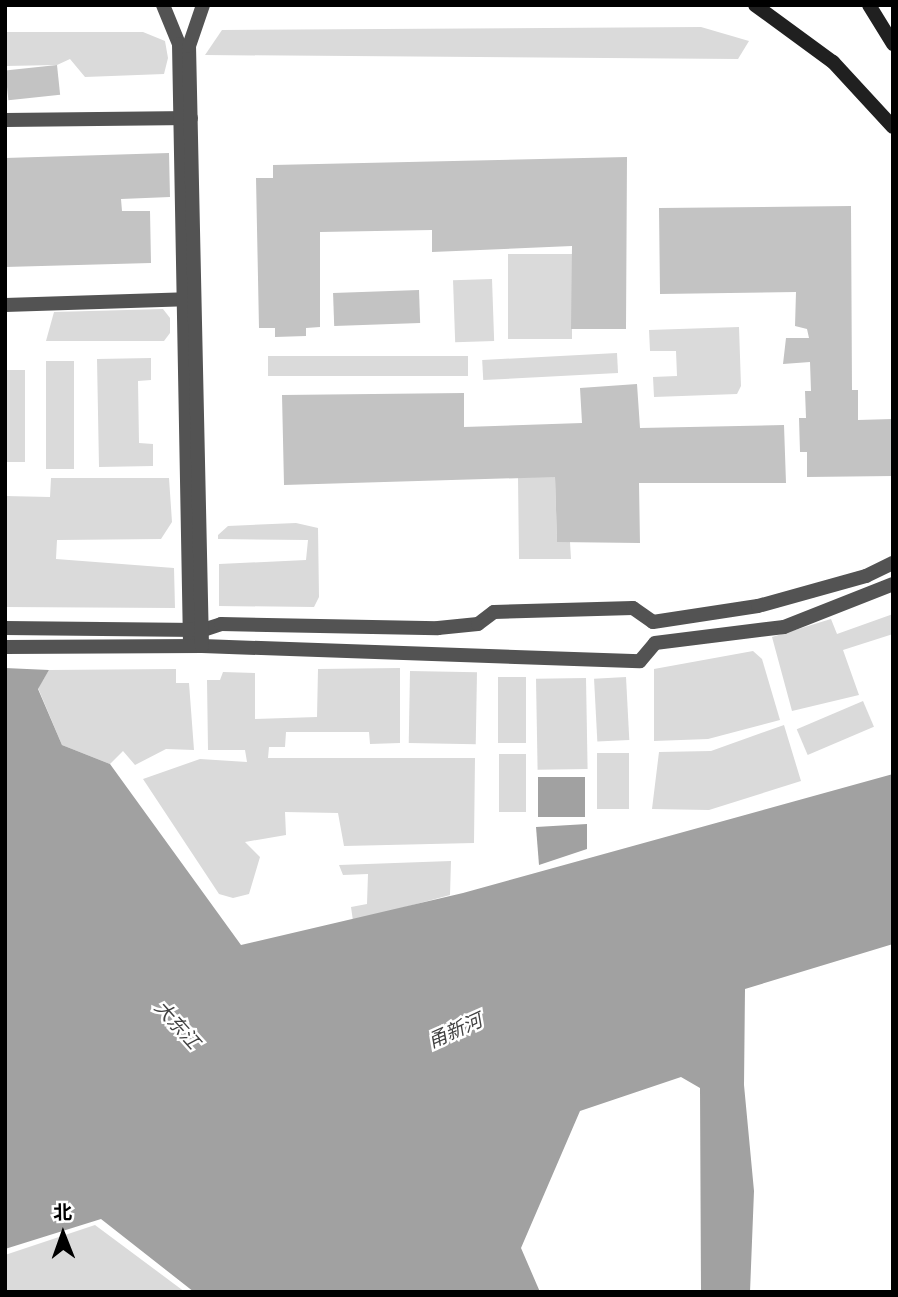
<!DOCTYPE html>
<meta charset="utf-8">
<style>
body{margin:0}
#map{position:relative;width:898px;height:1297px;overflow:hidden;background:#fff;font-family:Roboto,"Noto Sans SC",sans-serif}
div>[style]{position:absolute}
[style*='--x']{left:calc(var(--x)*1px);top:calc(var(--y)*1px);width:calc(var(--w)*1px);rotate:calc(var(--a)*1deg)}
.green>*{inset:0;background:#dadada;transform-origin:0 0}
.water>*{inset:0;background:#a1a1a1;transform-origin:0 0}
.building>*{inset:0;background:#c3c3c3;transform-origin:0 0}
.minor>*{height:14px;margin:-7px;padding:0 7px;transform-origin:7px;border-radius:7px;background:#535353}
.tertiary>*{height:14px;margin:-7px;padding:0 7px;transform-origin:7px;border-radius:7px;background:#535353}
.secondary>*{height:14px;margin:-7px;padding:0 7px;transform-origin:7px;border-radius:7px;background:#202020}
span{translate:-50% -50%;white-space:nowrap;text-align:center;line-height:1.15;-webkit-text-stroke:5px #fff;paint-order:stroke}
.water-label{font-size:19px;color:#424242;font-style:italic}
.frame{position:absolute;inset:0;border:7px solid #000;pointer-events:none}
.north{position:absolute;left:28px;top:1199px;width:70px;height:70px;-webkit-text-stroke:5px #fff;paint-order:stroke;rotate:359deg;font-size:19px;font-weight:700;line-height:28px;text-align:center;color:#000}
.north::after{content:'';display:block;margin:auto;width:24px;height:32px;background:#000;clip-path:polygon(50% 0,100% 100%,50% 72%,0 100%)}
</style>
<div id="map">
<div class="green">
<i style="clip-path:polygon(701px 27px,749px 41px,738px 59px,205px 55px,222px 30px)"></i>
<i style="clip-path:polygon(5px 32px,143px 32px,165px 41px,168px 58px,164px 74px,85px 77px,70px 59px,57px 65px,5px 66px)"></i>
<i style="left:508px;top:254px;width:64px;height:85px"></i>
<i style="left:492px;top:279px;width:62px;height:39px;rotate:88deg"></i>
<i style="clip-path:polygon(163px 309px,170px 318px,170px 333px,164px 341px,46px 341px,54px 312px)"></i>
<i style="clip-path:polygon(739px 327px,741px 386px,737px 394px,654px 397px,653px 377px,677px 376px,676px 351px,650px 351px,649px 330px)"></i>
<i style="left:617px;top:353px;width:20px;height:135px;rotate:87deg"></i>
<i style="left:468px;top:356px;width:20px;height:200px;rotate:90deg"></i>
<i style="clip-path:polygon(151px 358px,151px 380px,138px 381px,139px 443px,153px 444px,153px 466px,99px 467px,97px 359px)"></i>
<i style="left:46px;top:361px;width:28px;height:108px"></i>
<i style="left:5px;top:370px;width:20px;height:92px"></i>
<i style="clip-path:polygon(518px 477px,555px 477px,557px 542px,570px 542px,571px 559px,519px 559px)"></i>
<i style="clip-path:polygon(51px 478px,169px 478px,172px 522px,161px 539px,57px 540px,56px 559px,174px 568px,175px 608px,5px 607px,5px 496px,50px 497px)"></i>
<i style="clip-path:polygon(296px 523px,318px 528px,319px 597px,314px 607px,219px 606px,219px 564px,306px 560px,308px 540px,218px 539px,218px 535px,228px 526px)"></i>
<i style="clip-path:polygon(893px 614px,893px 634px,843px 650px,859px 695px,792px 711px,772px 637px,831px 619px,837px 634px)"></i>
<i style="clip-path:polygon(753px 651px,762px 659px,780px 720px,708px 739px,654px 741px,654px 669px)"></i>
<i style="clip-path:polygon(400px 668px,400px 743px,370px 744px,369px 732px,286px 732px,285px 747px,269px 747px,268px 758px,475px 758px,474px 843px,344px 846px,338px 813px,285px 812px,286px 835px,245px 842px,260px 857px,249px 894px,233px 898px,219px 894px,143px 779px,200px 759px,247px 762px,245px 750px,208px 750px,207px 680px,220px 680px,223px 672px,255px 673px,255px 719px,317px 717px,318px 669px)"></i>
<i style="clip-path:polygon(176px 669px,176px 683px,189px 683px,194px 750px,166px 749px,135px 765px,123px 751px,110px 764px,62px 745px,38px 688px,49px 670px)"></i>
<i style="left:410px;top:671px;width:67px;height:72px;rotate:1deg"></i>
<i style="left:498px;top:677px;width:28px;height:66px"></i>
<i style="left:626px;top:677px;width:63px;height:32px;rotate:87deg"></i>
<i style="left:586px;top:678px;width:91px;height:50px;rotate:89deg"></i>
<i style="left:863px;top:701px;width:28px;height:72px;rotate:67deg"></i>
<i style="clip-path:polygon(784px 725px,801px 781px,709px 810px,652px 809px,659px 752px,711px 751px)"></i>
<i style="left:629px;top:753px;width:56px;height:32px;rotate:90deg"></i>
<i style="left:499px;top:754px;width:27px;height:58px"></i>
<i style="clip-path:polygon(451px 861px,450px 895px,353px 921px,351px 907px,367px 904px,368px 874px,343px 875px,339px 865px)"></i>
<i style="clip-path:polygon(95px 1225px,185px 1292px,5px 1292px,5px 1255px)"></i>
</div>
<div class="water">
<i style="clip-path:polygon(5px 668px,49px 670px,38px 689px,62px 745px,110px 764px,241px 945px,463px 893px,893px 774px,893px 944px,745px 989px,744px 1085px,754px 1191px,750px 1292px,701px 1292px,700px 1088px,681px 1077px,580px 1111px,521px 1248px,540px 1292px,194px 1292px,101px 1219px,5px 1249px)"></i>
<i style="left:538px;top:777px;width:47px;height:40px"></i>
<i style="clip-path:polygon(587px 824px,587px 849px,539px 865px,536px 827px)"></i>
</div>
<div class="building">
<i style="left:57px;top:65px;width:30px;height:52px;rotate:84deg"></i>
<i style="clip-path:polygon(169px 153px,170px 197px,121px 199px,122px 211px,150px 211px,151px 263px,5px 267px,5px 158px)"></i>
<i style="clip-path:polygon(627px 157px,626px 329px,571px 329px,572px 246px,432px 252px,432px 230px,320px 232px,320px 327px,306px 328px,306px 336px,275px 337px,275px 328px,259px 328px,256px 178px,273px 178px,273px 165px)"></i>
<i style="clip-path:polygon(851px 206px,852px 390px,858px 390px,858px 420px,893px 419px,893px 476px,807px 477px,807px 452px,800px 452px,799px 418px,806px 418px,805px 391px,811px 391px,810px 362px,783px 364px,786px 338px,809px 338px,807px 329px,795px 326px,796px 292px,660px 294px,659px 208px)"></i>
<i style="left:419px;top:290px;width:33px;height:86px;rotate:88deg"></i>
<i style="clip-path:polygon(637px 384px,640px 428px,784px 425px,786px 483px,639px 483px,640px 543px,557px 542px,555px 477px,284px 485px,282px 395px,464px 393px,464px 427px,582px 423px,580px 388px)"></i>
</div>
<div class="minor">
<i style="--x:5;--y:120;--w:186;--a:-0.6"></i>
<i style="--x:5;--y:305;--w:188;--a:-1.8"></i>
<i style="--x:203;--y:630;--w:19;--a:-18"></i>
<i style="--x:221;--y:624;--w:217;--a:1.1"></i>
<i style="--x:438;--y:628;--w:40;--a:-5.7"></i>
<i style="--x:478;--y:624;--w:20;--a:-37"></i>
<i style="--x:494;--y:612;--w:139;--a:-1.6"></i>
<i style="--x:633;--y:608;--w:24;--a:35"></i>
<i style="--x:653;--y:622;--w:106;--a:-8.7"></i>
<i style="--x:758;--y:606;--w:112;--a:-15.5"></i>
<i style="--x:866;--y:576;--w:30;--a:-26"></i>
<i style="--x:202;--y:646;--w:438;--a:2"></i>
<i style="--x:640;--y:661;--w:23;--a:-50"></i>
<i style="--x:655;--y:643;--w:130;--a:-7.1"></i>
<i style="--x:784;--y:627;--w:117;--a:-21.5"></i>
</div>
<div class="tertiary">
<i style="--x:163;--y:5;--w:42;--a:67.7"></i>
<i style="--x:179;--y:44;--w:602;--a:88.95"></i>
<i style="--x:5;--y:628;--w:193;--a:0.6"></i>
<i style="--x:5;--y:647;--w:197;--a:-0.3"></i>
<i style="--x:202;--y:646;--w:600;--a:-91.24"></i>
<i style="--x:189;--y:46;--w:43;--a:-71.1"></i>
</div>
<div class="secondary">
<i style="--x:755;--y:5;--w:97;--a:36.2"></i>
<i style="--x:833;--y:62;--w:88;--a:47.3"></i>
<i style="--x:869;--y:5;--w:46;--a:58.4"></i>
</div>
<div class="water-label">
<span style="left:177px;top:1025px;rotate:48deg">大东江</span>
<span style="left:455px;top:1031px;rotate:-24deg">甬新河</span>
</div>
<div class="frame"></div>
<div class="north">北</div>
</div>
